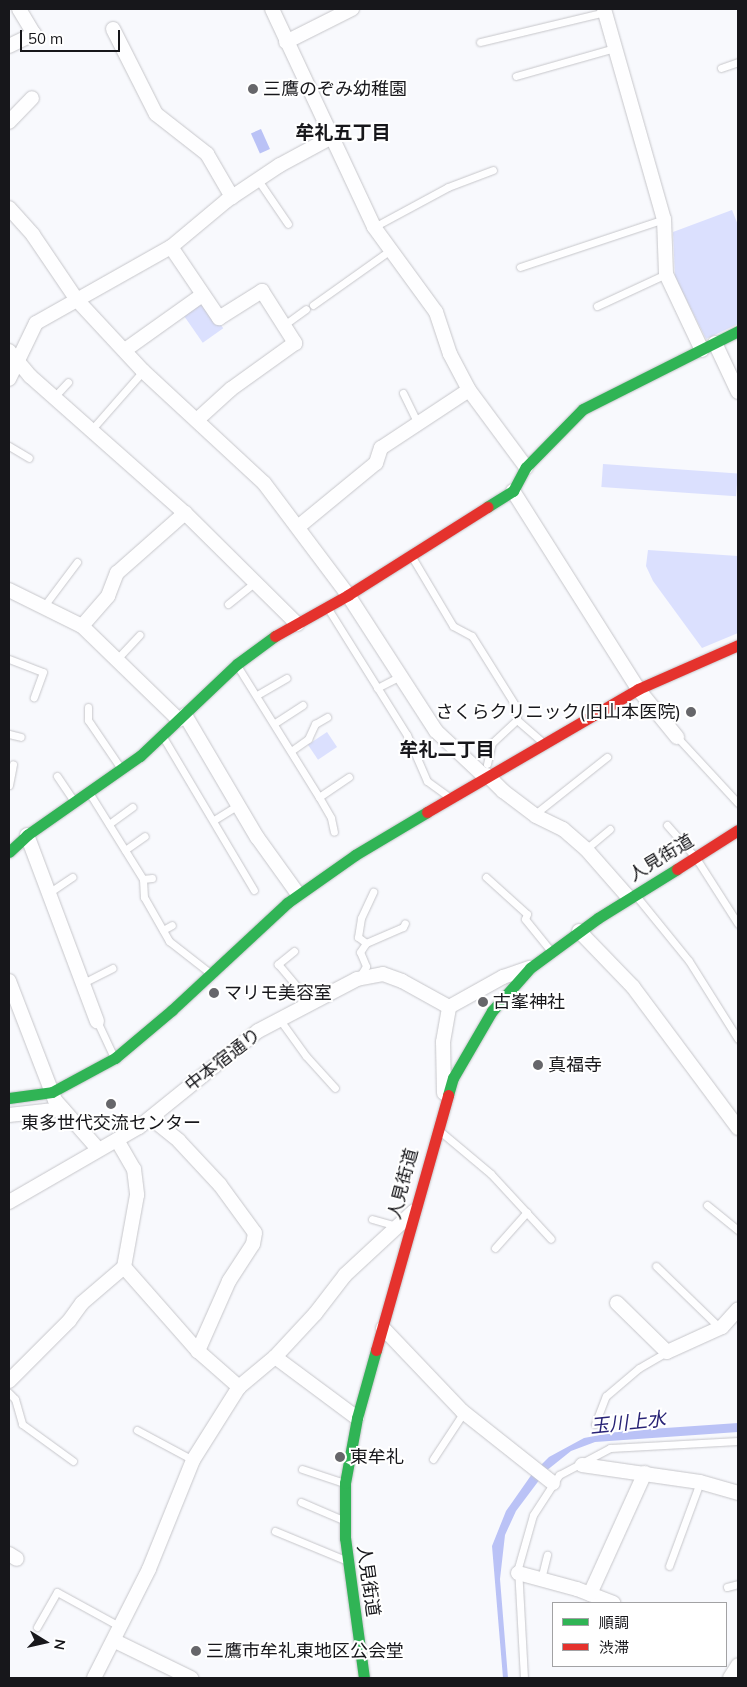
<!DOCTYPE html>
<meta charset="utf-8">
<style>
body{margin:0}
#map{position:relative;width:747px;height:1687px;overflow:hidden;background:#f8f9fd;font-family:Mulish,"Noto Sans JP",sans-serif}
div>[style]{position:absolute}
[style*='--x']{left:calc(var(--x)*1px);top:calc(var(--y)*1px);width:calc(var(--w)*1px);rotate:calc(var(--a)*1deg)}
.green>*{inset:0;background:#dbe0fe;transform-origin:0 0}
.water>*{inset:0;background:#bac2f6;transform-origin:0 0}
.roads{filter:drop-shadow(0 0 1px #c6c6ca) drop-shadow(0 0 1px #c6c6ca)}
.lane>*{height:7px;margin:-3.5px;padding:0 3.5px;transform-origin:3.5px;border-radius:3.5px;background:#fefeff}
.street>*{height:14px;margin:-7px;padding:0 7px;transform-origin:7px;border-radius:7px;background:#fefeff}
.fast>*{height:11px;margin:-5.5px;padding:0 5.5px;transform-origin:5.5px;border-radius:5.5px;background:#30b455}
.jam>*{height:11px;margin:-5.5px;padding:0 5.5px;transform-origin:5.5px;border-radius:5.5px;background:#e5322d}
.dots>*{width:14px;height:14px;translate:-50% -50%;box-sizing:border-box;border:2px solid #fff;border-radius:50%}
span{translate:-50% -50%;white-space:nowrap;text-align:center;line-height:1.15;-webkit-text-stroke:4px #fff;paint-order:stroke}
.poi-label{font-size:18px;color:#17171b}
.left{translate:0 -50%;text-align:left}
.right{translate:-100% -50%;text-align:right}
.street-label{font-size:18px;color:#17171b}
.neighbourhood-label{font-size:19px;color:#17171b;font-weight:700}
.water-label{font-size:19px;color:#282376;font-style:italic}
.frame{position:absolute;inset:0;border:10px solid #17171b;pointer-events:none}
.legend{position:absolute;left:552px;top:1602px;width:175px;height:65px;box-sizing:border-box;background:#fff;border:1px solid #a2a2a4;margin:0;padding:6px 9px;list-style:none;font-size:15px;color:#17171b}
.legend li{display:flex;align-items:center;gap:10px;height:25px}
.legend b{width:25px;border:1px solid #a2a2a4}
.north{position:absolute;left:20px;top:1617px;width:50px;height:50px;-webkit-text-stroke:4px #fff;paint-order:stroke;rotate:100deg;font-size:14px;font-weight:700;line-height:20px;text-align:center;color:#17171b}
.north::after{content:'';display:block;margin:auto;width:18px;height:22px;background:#17171b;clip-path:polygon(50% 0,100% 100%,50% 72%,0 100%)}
.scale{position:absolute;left:20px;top:30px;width:100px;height:22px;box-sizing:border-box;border:2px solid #17171b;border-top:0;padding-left:6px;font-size:15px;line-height:18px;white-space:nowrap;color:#17171b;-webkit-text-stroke:4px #fff;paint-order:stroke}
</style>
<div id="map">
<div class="green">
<i style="clip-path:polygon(732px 210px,738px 225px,738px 324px,706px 339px,675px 277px,673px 232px)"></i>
<i style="left:202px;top:298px;width:37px;height:25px;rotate:55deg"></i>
<i style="left:603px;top:464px;width:135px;height:23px;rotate:4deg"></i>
<i style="clip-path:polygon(648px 550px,738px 556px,738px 633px,702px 648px,653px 581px,646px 566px)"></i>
<i style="left:327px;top:732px;width:18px;height:23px;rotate:56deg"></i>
</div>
<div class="water">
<i style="left:261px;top:129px;width:22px;height:11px;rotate:66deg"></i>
<i style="clip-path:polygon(738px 1423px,738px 1432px,595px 1442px,571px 1451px,546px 1471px,516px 1511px,505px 1535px,500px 1579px,508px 1678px,503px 1678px,492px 1546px,506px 1511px,532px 1474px,549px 1457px,584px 1438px,622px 1431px)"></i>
</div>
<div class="roads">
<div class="lane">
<i style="--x:480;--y:42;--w:129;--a:-13.5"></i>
<i style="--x:721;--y:68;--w:18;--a:-19"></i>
<i style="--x:516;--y:76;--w:103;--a:-15.8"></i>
<i style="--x:258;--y:180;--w:53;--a:55.7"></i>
<i style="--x:374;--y:227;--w:84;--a:-28.4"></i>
<i style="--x:448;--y:187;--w:48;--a:-20.7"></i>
<i style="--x:520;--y:267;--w:152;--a:-18.4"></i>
<i style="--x:313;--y:305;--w:93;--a:-35.4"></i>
<i style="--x:597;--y:306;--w:76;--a:-24.9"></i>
<i style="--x:284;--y:325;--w:27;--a:-36"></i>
<i style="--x:403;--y:393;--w:34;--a:64"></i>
<i style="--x:55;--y:396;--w:19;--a:-47"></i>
<i style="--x:93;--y:428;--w:76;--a:-48.7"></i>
<i style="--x:9;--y:446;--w:23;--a:31"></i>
<i style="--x:412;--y:557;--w:80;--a:59.3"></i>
<i style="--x:453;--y:626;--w:21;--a:28"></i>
<i style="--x:472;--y:636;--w:85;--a:58"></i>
<i style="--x:517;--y:708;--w:12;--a:90"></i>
<i style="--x:517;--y:720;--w:30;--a:41"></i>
<i style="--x:228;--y:604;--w:35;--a:-39"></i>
<i style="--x:44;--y:606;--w:55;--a:-53.1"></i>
<i style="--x:327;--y:607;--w:151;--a:58"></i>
<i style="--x:407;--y:735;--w:50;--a:66.5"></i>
<i style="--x:427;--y:781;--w:26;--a:36"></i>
<i style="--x:9;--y:659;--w:36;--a:21"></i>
<i style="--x:43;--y:672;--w:27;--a:110"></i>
<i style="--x:117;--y:659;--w:33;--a:-47"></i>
<i style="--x:238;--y:667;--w:153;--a:58.1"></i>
<i style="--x:319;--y:797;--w:24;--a:60"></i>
<i style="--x:331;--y:818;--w:14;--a:78"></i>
<i style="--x:377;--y:688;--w:25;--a:-27"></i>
<i style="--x:257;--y:695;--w:34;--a:-30"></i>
<i style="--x:88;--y:707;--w:13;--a:90"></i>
<i style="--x:88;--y:720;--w:57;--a:55.8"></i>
<i style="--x:275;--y:723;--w:33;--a:-33"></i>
<i style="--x:9;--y:734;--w:12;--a:14"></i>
<i style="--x:163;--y:737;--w:178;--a:59.3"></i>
<i style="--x:677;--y:737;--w:90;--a:47.3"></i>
<i style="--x:291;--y:751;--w:21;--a:-35"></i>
<i style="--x:308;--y:739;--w:17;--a:-65"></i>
<i style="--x:315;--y:724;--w:14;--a:-30"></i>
<i style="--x:487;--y:764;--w:22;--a:-77"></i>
<i style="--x:492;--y:743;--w:34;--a:-43"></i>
<i style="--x:57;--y:776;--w:29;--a:56"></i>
<i style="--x:9;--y:785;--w:21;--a:-79"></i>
<i style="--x:90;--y:794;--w:100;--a:58.1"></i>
<i style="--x:143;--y:879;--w:18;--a:87"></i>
<i style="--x:144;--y:897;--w:51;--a:60.4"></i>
<i style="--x:169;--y:941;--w:52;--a:38"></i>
<i style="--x:319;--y:797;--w:36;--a:-34"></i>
<i style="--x:535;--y:814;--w:92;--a:-38.4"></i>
<i style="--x:214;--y:820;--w:28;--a:-32"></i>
<i style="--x:109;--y:824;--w:29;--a:-36"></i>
<i style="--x:667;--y:825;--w:44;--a:48.7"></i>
<i style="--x:696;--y:858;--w:78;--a:57.5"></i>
<i style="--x:586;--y:849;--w:31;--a:-40"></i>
<i style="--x:125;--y:850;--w:24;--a:-35"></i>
<i style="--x:486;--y:877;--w:55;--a:42.1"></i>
<i style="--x:527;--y:914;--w:5;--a:112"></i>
<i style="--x:525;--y:919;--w:40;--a:51"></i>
<i style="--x:143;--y:879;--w:9;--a:-6"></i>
<i style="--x:50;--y:892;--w:27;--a:-34"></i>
<i style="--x:637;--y:897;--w:82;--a:50.9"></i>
<i style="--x:689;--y:961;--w:92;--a:57.9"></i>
<i style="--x:163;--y:930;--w:10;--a:-29"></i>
<i style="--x:366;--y:943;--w:10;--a:-143"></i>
<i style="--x:358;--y:937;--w:19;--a:-81"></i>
<i style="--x:361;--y:918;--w:29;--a:-65"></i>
<i style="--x:294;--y:951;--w:21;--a:141"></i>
<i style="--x:278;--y:964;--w:50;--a:49.9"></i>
<i style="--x:358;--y:979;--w:15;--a:-58"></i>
<i style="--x:366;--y:966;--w:15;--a:-113"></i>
<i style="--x:360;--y:952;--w:11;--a:-56"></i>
<i style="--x:366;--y:943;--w:40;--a:-23.4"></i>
<i style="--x:403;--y:927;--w:4;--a:-63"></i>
<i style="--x:83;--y:983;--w:33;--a:-27"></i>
<i style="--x:280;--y:1020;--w:44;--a:54.2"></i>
<i style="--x:306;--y:1056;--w:43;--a:47.8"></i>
<i style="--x:97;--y:1021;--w:40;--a:65"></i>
<i style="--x:441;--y:1132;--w:65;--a:40"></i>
<i style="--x:491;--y:1174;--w:88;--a:47.3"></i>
<i style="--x:707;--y:1205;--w:40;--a:39"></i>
<i style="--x:372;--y:1219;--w:26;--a:16"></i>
<i style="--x:495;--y:1248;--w:48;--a:-48.4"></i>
<i style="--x:656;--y:1266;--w:89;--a:44.1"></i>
<i style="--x:9;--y:1393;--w:8;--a:45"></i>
<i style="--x:15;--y:1399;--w:26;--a:74"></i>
<i style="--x:22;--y:1424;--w:63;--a:36"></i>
<i style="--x:595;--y:1424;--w:30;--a:-69"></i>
<i style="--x:606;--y:1396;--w:43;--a:-40.3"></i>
<i style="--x:639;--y:1368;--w:32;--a:-30"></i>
<i style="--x:137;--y:1430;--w:64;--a:28.2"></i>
<i style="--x:433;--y:1459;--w:56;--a:-56.6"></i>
<i style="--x:302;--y:1469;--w:44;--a:18.4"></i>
<i style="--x:301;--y:1502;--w:46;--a:23.2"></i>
<i style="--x:275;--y:1531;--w:76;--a:22.5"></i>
<i style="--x:669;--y:1566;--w:90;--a:-69.7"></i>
<i style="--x:541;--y:1579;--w:25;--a:-76"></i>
<i style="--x:727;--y:1587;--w:11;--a:-15"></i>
<i style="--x:37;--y:1627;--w:40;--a:-60.3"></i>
<i style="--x:57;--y:1592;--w:73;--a:28.7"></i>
<i style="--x:524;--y:1678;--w:110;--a:-93.1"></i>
<i style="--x:518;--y:1568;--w:55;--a:-74.2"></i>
<i style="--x:533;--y:1515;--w:48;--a:-57"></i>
<i style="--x:559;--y:1475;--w:58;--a:-27.9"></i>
<i style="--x:610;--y:1448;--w:128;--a:-3.1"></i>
</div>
<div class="street">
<i style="--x:272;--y:9;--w:241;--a:64.9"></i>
<i style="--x:374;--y:227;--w:105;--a:53.9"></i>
<i style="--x:436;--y:312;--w:44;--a:71.6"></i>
<i style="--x:450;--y:354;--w:41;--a:62.2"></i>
<i style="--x:469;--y:390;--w:96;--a:53.5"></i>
<i style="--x:604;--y:9;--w:218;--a:74.1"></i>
<i style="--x:664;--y:219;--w:55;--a:87.9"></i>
<i style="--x:666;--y:274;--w:84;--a:64.7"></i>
<i style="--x:113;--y:29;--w:95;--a:63.2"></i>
<i style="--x:156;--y:114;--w:65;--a:38.1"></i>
<i style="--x:207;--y:154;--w:50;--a:59.8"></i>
<i style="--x:286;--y:42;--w:74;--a:-26.6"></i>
<i style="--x:9;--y:46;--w:28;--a:-26"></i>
<i style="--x:34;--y:34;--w:29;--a:-121"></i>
<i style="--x:9;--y:122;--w:33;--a:-46"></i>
<i style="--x:9;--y:208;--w:36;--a:48"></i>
<i style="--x:33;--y:235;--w:78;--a:55.9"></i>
<i style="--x:77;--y:300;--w:97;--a:47.1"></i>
<i style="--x:143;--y:371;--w:165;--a:42.8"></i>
<i style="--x:264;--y:483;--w:140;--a:53.1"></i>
<i style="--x:348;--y:595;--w:162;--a:57.1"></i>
<i style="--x:436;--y:731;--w:66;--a:43.2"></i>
<i style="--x:171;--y:247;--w:86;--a:55.9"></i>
<i style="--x:219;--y:318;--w:51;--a:-32.1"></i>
<i style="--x:262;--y:291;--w:62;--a:57.6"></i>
<i style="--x:295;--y:343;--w:79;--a:144.3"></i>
<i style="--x:231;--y:389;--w:45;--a:137.7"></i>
<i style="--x:715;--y:343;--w:54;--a:64.9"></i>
<i style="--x:125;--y:350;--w:95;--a:-35.5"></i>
<i style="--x:9;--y:351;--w:33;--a:50"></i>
<i style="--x:30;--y:376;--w:207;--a:41.5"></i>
<i style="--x:185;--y:513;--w:158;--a:44.7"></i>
<i style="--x:9;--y:379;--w:62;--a:-64.3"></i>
<i style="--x:36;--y:323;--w:155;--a:-29.4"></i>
<i style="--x:171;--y:247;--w:72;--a:-39.9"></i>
<i style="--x:226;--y:201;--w:65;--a:-33.7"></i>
<i style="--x:280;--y:165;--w:57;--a:-28.4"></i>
<i style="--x:513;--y:491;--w:234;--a:57.7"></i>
<i style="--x:638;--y:689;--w:62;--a:50.9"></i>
<i style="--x:298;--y:527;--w:101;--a:-39.4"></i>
<i style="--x:376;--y:463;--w:16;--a:-72"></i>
<i style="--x:381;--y:448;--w:105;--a:-33.4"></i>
<i style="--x:9;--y:590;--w:81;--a:26.3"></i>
<i style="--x:82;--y:626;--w:135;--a:44.1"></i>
<i style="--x:82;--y:626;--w:40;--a:-49"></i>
<i style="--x:108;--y:596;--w:25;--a:-69"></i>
<i style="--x:117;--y:573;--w:91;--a:-41.4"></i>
<i style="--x:185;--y:715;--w:142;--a:59.5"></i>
<i style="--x:257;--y:837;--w:70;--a:54.3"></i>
<i style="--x:487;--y:775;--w:23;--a:45"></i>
<i style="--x:503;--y:791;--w:41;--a:37.1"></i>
<i style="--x:536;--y:816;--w:30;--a:26"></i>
<i style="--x:563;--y:829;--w:30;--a:41"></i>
<i style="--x:586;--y:849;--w:65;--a:48.7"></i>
<i style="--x:27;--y:835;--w:199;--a:69.4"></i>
<i style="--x:579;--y:931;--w:78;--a:46"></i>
<i style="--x:633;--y:987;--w:176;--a:53.3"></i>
<i style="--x:9;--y:981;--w:128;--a:68.9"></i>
<i style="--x:55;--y:1100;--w:65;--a:48.7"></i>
<i style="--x:444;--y:1093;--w:51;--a:-91.1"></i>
<i style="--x:443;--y:1042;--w:36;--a:-80"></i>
<i style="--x:449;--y:1007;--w:62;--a:-29.1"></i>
<i style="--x:503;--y:977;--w:28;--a:-19"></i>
<i style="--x:9;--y:1115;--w:54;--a:-6.3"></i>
<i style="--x:151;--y:1118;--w:36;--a:39"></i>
<i style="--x:179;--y:1141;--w:60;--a:47"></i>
<i style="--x:220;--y:1185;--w:59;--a:53.9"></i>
<i style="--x:255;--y:1233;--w:11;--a:100"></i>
<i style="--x:253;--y:1244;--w:44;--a:123"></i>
<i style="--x:229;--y:1281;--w:77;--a:113.9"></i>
<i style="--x:117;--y:1140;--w:34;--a:60"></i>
<i style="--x:134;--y:1169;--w:26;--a:83"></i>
<i style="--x:137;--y:1195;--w:73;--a:100.2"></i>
<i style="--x:124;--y:1267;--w:112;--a:48.6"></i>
<i style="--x:198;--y:1351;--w:55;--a:41.3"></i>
<i style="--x:9;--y:1202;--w:150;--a:-30"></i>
<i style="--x:139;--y:1127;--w:153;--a:-38.9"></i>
<i style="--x:258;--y:1031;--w:112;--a:-27.7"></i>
<i style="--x:357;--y:979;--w:26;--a:-11"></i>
<i style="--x:383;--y:974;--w:20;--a:20"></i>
<i style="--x:402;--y:981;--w:54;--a:29"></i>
<i style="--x:617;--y:1303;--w:70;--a:44.4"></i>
<i style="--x:667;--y:1352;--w:60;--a:-24.4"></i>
<i style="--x:722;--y:1327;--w:24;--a:-48"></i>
<i style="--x:383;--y:1328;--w:115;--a:46.4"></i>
<i style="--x:462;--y:1411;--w:116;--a:38.4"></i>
<i style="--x:275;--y:1357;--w:102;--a:36.6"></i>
<i style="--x:9;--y:1381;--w:85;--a:-45"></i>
<i style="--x:69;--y:1321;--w:22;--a:-54"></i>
<i style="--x:82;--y:1303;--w:55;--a:-40.6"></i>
<i style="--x:582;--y:1465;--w:119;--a:8.2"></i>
<i style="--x:700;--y:1482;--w:40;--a:16"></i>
<i style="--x:9;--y:1554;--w:9;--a:32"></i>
<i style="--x:518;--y:1573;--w:61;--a:15.2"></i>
<i style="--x:577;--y:1589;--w:39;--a:21"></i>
<i style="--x:590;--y:1594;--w:133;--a:-65.6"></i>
<i style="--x:115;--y:1641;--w:85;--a:26"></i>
<i style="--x:94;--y:1678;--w:122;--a:-63.2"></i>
<i style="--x:149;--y:1569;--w:118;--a:-68"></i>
<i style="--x:193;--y:1460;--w:86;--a:-57.8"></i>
<i style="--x:239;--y:1387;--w:47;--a:-39.8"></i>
<i style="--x:275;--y:1357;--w:59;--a:-47.1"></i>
<i style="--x:315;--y:1314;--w:49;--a:-52.4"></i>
<i style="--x:345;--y:1275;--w:94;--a:-42.8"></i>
<i style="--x:730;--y:1678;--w:15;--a:-58"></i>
</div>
<div class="fast">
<i style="--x:487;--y:507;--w:31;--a:-32"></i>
<i style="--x:513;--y:491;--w:27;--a:-62"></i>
<i style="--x:526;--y:467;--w:81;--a:-45.5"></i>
<i style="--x:583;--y:409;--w:174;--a:-26.7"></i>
<i style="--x:9;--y:852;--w:25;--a:-43"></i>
<i style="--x:27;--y:835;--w:138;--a:-35"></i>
<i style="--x:140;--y:756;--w:134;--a:-43.5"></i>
<i style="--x:237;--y:664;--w:47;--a:-36.4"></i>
<i style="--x:448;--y:1095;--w:18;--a:-74"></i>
<i style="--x:453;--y:1078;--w:78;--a:-59.8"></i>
<i style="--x:492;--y:1011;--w:57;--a:-48.5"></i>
<i style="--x:530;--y:968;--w:84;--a:-36.3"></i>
<i style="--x:598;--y:918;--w:93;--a:-31.8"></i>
<i style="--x:9;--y:1098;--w:43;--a:-7.9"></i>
<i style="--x:52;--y:1092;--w:72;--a:-28.4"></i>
<i style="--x:115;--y:1058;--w:75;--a:-40.1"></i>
<i style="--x:172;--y:1010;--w:157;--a:-42.9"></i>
<i style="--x:287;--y:903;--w:83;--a:-35.2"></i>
<i style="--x:355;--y:855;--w:84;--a:-30.8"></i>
<i style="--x:364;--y:1678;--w:141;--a:-97.7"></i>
<i style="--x:345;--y:1538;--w:55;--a:-90"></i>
<i style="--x:345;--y:1483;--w:66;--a:-79.5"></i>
<i style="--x:357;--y:1418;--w:71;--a:-74.4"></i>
</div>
<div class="jam">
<i style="--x:275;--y:636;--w:84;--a:-29.3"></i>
<i style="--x:348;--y:595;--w:165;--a:-32.3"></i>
<i style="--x:427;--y:812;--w:244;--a:-30.2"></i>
<i style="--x:638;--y:689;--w:109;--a:-23.7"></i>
<i style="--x:677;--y:869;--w:72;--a:-32.6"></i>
<i style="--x:376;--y:1350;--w:265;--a:-74.2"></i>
</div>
</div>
<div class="dots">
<i style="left:253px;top:89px;background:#66666a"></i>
<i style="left:691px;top:712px;background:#66666a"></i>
<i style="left:214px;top:993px;background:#66666a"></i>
<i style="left:483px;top:1002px;background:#66666a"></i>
<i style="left:538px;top:1065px;background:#66666a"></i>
<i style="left:111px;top:1104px;background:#66666a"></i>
<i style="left:340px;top:1457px;background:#66666a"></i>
<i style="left:196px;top:1651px;background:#66666a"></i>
</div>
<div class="poi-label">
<span class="left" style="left:263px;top:89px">三鷹のぞみ幼稚園</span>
<span class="right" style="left:681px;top:712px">さくらクリニック(旧山本医院)</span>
<span class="left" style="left:224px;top:993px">マリモ美容室</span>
<span class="left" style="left:493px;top:1002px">古峯神社</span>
<span class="left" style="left:548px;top:1065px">真福寺</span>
<span style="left:111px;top:1123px">東多世代交流センター</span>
<span class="left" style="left:350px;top:1457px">東牟礼</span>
<span class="left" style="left:206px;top:1651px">三鷹市牟礼東地区公会堂</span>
</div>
<div class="street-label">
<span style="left:661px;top:858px;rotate:-31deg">人見街道</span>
<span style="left:223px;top:1060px;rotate:-38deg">中本宿通り</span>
<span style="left:403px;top:1184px;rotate:-75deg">人見街道</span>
<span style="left:368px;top:1581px;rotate:82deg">人見街道</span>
</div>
<div class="neighbourhood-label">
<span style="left:343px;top:133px">牟礼五丁目</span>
<span style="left:447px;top:750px">牟礼二丁目</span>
</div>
<div class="water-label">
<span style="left:628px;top:1423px;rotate:-6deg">玉川上水</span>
</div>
<div class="frame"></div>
<ul class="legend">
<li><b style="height:6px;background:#30b455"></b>順調</li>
<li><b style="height:6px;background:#e5322d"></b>渋滞</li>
</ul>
<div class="north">N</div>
<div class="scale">50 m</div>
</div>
